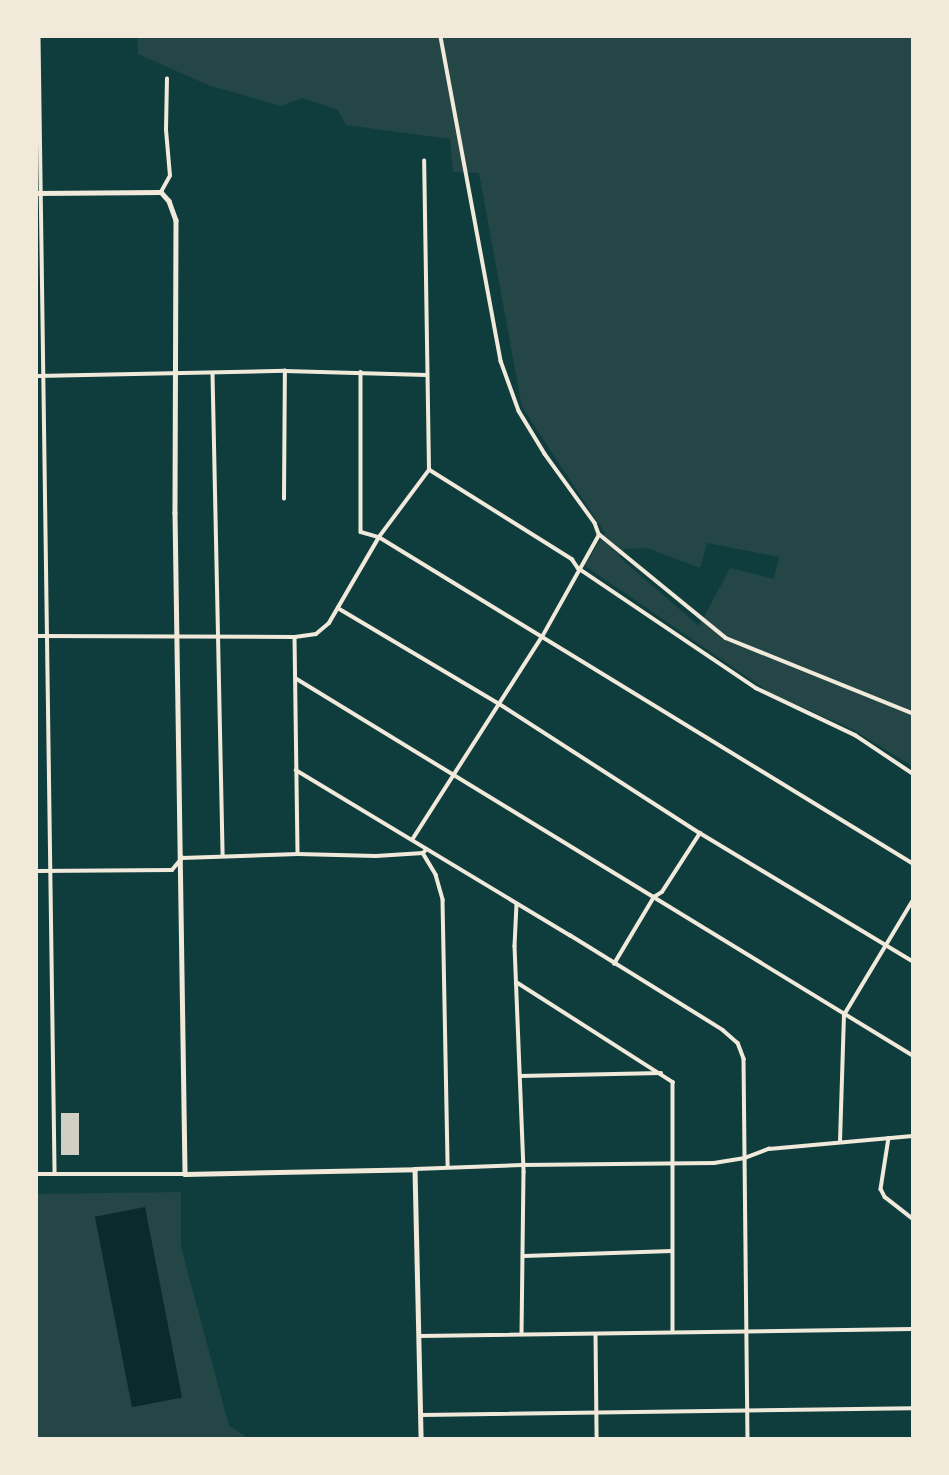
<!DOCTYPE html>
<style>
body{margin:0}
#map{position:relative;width:949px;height:1475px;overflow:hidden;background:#0f3d3e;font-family:"Source Sans 3",sans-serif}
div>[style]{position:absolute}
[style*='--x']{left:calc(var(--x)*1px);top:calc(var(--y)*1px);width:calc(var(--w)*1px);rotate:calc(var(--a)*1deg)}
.green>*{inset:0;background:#244646}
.water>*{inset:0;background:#0a2a2b;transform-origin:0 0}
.building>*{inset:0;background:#cfcfc3;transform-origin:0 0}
.minor>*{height:3.5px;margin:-1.75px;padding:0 1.75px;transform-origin:1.75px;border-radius:1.75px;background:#f1e9da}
.tertiary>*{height:4.5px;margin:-2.25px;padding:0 2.25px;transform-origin:2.25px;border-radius:2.25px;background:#f1e9da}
span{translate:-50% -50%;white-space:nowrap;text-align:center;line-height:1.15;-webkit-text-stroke:5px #f1e9da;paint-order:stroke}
.frame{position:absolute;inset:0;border:38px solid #f1e9da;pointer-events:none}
</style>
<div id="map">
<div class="green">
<i style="clip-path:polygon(evenodd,137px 37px,912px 37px,912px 766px,852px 729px,772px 694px,584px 565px,605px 533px,522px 407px,479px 173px,453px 172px,450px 139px,346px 125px,338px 110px,302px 98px,281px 106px,208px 85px,138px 54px,137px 37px,707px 543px,779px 557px,774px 579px,730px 568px,699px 626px,619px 557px,625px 549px,647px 548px,700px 568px,707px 543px)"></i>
<i style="clip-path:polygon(181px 1192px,181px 1247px,229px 1426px,248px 1438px,37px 1438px,37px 1194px)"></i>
</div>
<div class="water">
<i style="left:145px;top:1207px;width:194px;height:51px;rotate:79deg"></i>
</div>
<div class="building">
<i style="left:61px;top:1113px;width:18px;height:42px"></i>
</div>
<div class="minor">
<i style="--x:39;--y:37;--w:1137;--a:89.19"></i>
<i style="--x:441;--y:37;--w:330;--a:79.5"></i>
<i style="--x:501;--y:361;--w:53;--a:70.2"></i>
<i style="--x:519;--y:411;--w:50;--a:58.8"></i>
<i style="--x:545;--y:454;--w:85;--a:54.1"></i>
<i style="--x:595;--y:523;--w:12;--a:70"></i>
<i style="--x:599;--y:534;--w:164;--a:39.3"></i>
<i style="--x:726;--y:638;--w:201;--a:22"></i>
<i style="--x:161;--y:192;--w:18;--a:-61"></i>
<i style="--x:170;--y:176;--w:46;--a:-95"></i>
<i style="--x:166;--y:130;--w:51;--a:-88.9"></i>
<i style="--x:361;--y:372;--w:160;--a:90"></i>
<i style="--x:361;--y:532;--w:19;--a:16"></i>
<i style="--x:379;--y:537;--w:625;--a:31.45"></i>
<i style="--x:213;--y:373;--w:483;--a:88.8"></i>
<i style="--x:37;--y:376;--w:248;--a:-1.2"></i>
<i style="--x:285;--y:371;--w:141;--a:1.6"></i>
<i style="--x:430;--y:470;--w:168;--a:32.1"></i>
<i style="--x:572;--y:559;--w:11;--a:56"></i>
<i style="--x:578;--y:568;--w:215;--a:34"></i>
<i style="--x:756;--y:688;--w:110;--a:25.4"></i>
<i style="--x:855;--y:735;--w:69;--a:33.7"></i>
<i style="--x:284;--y:499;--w:128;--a:-89.6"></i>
<i style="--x:338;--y:608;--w:186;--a:30.7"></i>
<i style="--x:498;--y:703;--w:240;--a:32.8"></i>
<i style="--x:700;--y:833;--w:248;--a:31.1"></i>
<i style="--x:37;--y:636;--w:258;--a:0.2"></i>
<i style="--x:295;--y:637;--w:21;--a:-8"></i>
<i style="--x:316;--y:634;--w:17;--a:-40"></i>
<i style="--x:329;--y:623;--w:99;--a:-59.8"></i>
<i style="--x:379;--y:537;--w:84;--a:-53.3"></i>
<i style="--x:429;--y:470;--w:309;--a:-90.9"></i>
<i style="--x:295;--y:637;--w:217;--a:89.2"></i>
<i style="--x:297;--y:679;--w:721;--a:31.44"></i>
<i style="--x:296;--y:770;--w:320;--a:31.1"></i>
<i style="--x:570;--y:935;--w:180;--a:31.8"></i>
<i style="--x:723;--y:1030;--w:20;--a:41"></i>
<i style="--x:738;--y:1043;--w:17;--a:69"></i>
<i style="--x:744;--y:1059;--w:379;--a:89.4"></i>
<i style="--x:412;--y:840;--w:241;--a:-57.4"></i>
<i style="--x:542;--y:637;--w:117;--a:-60.8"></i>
<i style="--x:423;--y:853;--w:26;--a:59"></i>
<i style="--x:436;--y:875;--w:26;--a:74"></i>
<i style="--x:443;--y:900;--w:267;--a:88.9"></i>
<i style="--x:37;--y:871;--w:135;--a:-0.4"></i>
<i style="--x:172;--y:870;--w:16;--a:-50"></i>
<i style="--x:182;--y:858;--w:116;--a:-2"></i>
<i style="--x:298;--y:854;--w:78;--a:1.5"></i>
<i style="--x:376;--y:856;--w:47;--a:-3.7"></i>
<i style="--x:423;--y:853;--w:4;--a:-45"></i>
<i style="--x:517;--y:904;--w:42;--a:92.7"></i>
<i style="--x:515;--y:946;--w:226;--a:87.7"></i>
<i style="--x:524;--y:1172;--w:162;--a:90.7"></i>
<i style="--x:614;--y:964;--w:78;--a:-59.2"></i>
<i style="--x:654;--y:897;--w:9;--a:-32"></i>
<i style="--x:662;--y:892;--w:70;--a:-57.2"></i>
<i style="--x:518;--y:983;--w:184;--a:32.6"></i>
<i style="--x:673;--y:1082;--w:250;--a:90"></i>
<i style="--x:520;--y:1076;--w:141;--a:-1.2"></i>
<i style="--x:889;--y:1138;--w:52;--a:98.9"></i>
<i style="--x:881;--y:1189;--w:9;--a:63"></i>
<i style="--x:885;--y:1197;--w:34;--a:38"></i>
<i style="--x:840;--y:1142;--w:127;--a:-88.2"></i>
<i style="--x:844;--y:1015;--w:132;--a:-59"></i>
<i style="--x:415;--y:1169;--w:107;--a:-2.1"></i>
<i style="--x:522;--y:1165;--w:192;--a:-0.6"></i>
<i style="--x:714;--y:1163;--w:31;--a:-9"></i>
<i style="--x:745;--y:1158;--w:26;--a:-21"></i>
<i style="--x:769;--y:1149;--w:144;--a:-5.2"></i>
<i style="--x:37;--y:1174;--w:148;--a:0"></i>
<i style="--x:524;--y:1256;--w:148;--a:-1.9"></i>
<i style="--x:596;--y:1334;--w:104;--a:89.4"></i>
<i style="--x:420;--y:1336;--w:492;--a:-0.8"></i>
<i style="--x:422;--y:1415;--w:490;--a:-0.8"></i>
</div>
<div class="tertiary">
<i style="--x:37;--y:193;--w:124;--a:-0.5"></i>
<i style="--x:161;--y:192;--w:12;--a:48"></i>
<i style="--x:169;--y:201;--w:20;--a:70"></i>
<i style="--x:176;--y:220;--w:293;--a:90.2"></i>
<i style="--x:175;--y:513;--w:661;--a:89.13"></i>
<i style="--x:185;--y:1174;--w:230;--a:-1.2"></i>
<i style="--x:415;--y:1169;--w:269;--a:88.7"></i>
</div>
<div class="frame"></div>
</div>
